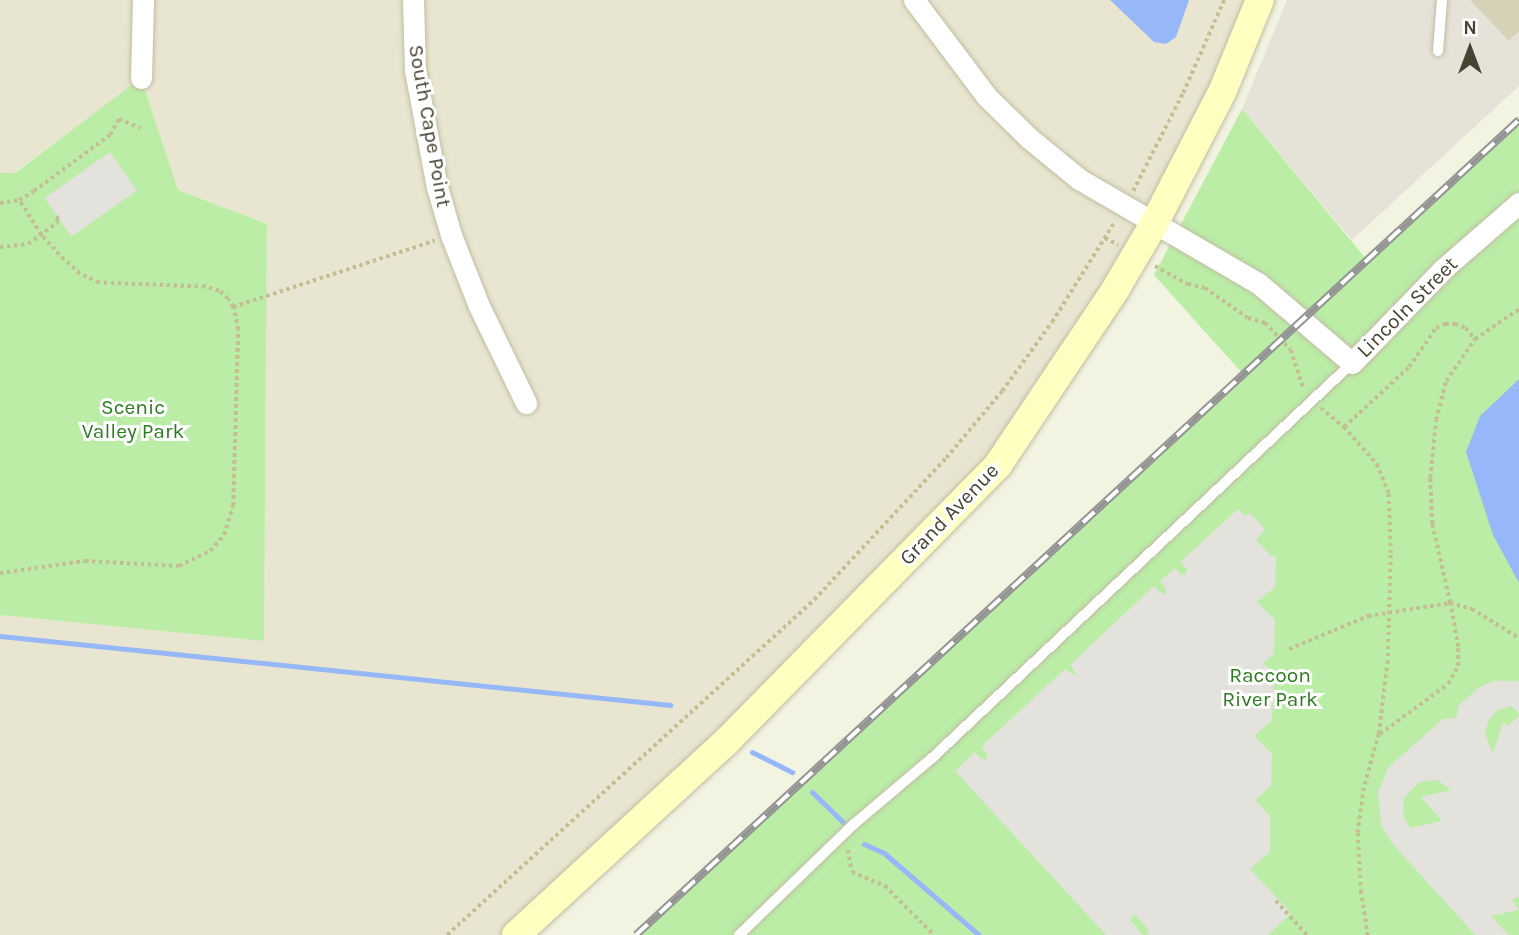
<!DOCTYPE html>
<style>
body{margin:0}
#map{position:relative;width:1519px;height:935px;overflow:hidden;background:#f3f3e2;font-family:Karla,sans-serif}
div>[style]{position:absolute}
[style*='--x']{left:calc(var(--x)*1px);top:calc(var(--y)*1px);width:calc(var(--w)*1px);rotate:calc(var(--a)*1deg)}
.residential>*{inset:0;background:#e8e6d0}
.industrial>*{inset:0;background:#e5e2d8}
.green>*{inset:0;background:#bbeda6}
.parking>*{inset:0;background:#e3e2dc;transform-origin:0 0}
.water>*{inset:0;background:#97b8f8}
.stream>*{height:5px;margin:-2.5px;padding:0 2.5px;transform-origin:2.5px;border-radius:2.5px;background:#97b8f8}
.building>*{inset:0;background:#d6d2b7}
.path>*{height:3.5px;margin-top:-1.75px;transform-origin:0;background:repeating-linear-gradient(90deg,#c3be94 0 3.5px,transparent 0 7px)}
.roads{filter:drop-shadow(0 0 2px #c0bda4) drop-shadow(0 0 2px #c0bda4)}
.lane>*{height:10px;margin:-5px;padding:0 5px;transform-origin:5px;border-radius:5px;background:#fff}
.street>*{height:21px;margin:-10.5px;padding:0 10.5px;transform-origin:10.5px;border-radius:10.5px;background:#fff}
.secondary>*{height:28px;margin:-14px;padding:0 14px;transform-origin:14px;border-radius:14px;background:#ffffc1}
.rail>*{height:8px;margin-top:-4px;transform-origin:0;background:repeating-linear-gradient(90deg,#fff 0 16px,#949494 0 32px);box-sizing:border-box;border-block:2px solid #949494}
span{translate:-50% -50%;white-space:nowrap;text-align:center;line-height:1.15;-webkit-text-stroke:6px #fff;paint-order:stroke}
.street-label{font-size:21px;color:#464332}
.park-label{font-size:21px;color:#2c7d1f}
.north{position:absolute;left:1435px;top:14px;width:70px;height:70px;-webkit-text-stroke:5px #fff;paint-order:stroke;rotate:0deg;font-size:19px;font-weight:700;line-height:28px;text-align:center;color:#464332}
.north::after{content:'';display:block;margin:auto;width:24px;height:32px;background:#464332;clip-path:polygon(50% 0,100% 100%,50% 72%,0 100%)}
</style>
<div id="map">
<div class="residential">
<i style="clip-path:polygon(0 0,1260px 0,1223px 90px,998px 465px,516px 935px,0 935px,0 615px,264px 641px,267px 224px,178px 190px,141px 79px,14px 173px,0 173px)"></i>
</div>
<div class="industrial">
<i style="clip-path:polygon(1287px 0,1519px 0,1519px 86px,1352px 240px,1242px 109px)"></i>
</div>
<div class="green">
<i style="clip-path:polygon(141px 78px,178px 190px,267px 224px,264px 641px,0 615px,0 173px,15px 173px)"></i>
<i style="clip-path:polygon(1242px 109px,1367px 260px,1519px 120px,1519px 935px,636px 935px,1243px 374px,1154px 275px)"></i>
</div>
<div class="parking">
<i style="left:110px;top:152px;width:47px;height:80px;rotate:55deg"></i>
<i style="clip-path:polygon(1238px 509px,1244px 516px,1250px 513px,1265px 529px,1256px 540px,1271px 556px,1276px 556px,1275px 587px,1257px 602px,1275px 620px,1274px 654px,1263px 663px,1274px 673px,1272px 720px,1254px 736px,1272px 754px,1271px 786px,1255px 800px,1270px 816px,1270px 852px,1250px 869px,1291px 913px,1268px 935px,1147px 935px,1149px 930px,1134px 914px,1130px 920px,1143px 935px,1106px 935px,955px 771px,975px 752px,981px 759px,987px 759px,987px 753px,981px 747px,1065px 669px,1076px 676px,1071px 664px,1154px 586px,1161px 593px,1166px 594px,1166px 588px,1160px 581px,1175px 568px,1181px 575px,1186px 574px,1187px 569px,1180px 562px)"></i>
<i style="clip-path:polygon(evenodd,1493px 681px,1519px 681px,1519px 714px,1512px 706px,1498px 710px,1488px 721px,1485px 734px,1493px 753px,1503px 722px,1507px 726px,1519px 716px,1519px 897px,1512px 899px,1519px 910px,1491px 916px,1509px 935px,1475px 935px,1391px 842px,1381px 825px,1378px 792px,1388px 768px,1400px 757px,1443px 719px,1456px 718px,1459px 705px,1478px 688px,1493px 681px,1431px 780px,1439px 781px,1451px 790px,1421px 797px,1442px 821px,1410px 828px,1403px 815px,1404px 798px,1418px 783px,1431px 780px)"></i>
</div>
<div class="water">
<i style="clip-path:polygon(1110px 0,1189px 0,1176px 37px,1166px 44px,1154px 42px)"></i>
<i style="clip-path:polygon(1519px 379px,1519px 583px,1493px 535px,1466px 452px,1480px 416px)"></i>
</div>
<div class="stream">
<i style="--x:0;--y:636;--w:674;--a:5.88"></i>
<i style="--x:752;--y:752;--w:45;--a:26.6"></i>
<i style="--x:812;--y:792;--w:43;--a:44.1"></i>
<i style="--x:864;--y:844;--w:22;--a:24"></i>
<i style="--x:884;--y:853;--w:125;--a:40.8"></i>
</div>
<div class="building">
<i style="clip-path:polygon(1470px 0,1519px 0,1519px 31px,1509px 41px)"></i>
</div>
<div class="path">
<i style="--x:1133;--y:191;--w:110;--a:-63"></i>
<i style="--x:1183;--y:93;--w:102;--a:-66.2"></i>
<i style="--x:0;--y:203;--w:19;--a:-9"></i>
<i style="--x:19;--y:200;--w:17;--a:-31"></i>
<i style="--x:34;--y:191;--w:94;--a:-36.4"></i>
<i style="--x:110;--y:135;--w:18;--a:-61"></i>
<i style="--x:119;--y:119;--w:23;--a:23"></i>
<i style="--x:1105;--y:238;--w:15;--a:28"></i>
<i style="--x:0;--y:247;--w:28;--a:-6"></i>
<i style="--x:28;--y:244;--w:37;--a:-36"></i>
<i style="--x:58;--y:222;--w:4;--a:-117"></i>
<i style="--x:56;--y:218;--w:3;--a:-18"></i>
<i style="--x:1155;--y:266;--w:38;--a:29"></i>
<i style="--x:1188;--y:284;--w:17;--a:13"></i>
<i style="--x:1205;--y:288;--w:52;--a:34.9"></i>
<i style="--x:1248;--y:318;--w:18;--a:16"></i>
<i style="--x:1265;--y:323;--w:37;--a:46"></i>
<i style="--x:1291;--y:350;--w:42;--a:72"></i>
<i style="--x:233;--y:307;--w:212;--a:-18.2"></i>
<i style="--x:1321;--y:408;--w:30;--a:40"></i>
<i style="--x:1344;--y:427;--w:88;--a:-42.7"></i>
<i style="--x:1409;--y:367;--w:47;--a:-55.3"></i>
<i style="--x:1436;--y:328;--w:10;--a:-24"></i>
<i style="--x:1445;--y:324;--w:10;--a:0"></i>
<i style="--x:1455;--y:324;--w:12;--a:20"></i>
<i style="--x:1466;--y:328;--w:14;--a:51"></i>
<i style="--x:1344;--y:427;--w:50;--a:48.3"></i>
<i style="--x:1377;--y:464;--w:32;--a:68"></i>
<i style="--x:1389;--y:494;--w:61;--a:88.1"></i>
<i style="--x:1391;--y:555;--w:106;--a:91.6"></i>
<i style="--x:1388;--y:661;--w:74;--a:97"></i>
<i style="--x:1379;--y:734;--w:56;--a:105.5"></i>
<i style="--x:1364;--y:788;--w:45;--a:97.6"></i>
<i style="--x:1358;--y:833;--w:58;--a:87"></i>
<i style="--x:1361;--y:891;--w:45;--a:81"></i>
<i style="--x:0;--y:573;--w:86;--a:-8"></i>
<i style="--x:85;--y:561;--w:94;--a:3"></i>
<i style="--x:179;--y:566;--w:34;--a:-26"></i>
<i style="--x:210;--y:551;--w:21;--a:-49"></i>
<i style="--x:224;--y:535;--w:30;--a:-73"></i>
<i style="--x:233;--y:506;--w:176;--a:-88.4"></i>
<i style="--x:238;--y:330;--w:24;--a:-102"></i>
<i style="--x:233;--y:307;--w:9;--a:-122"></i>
<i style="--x:228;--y:299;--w:12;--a:-138"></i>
<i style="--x:219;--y:291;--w:15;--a:-164"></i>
<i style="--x:205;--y:287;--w:106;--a:-177.8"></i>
<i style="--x:99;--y:283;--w:21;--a:-155"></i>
<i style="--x:80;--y:274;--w:21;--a:-139"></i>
<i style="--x:64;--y:260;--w:34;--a:-133"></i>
<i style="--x:41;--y:235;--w:41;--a:-122.2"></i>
<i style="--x:1289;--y:649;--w:86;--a:-22.7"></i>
<i style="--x:1368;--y:616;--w:83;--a:-9"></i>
<i style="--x:1450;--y:603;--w:23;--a:15"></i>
<i style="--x:1472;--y:609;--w:55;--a:31.7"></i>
<i style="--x:1380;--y:734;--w:84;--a:-36.3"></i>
<i style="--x:1448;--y:684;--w:21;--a:-61"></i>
<i style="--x:1458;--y:666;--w:19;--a:-90"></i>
<i style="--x:1458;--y:647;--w:45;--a:-100.3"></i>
<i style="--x:1450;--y:603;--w:81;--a:-102.8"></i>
<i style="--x:1432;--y:524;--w:46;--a:-92.5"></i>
<i style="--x:1430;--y:478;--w:58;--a:-84.1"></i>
<i style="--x:1436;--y:420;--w:40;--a:-75.6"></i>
<i style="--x:1446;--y:381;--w:51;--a:-55.4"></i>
<i style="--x:1475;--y:339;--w:53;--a:-34.3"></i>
<i style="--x:848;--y:850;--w:22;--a:80"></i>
<i style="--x:852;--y:872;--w:36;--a:23"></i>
<i style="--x:885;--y:886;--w:69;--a:45"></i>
<i style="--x:1276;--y:901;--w:46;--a:47.6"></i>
<i style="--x:447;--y:935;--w:497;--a:-42.4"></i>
<i style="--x:814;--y:600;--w:194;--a:-47.1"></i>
<i style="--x:946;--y:458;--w:87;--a:-50.1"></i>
<i style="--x:1002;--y:391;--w:85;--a:-54.1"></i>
<i style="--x:1052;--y:322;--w:119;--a:-58"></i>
</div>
<div class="roads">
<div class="lane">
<i style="--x:1438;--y:51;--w:51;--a:-85.5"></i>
<i style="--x:739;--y:935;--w:160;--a:-44"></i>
<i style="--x:854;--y:824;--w:102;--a:-40.2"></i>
<i style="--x:932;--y:758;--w:577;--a:-43.24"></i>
</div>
<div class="street">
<i style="--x:413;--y:0;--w:70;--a:88.4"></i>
<i style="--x:415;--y:70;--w:119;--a:79.4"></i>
<i style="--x:437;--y:187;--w:50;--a:73.7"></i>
<i style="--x:451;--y:235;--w:76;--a:68.5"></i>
<i style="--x:479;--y:306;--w:108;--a:64.1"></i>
<i style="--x:914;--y:0;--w:121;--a:53"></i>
<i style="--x:987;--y:97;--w:59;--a:44.3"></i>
<i style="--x:1029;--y:138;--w:65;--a:39.4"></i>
<i style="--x:1079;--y:179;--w:207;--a:30.2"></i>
<i style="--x:1258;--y:283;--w:123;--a:40.4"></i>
<i style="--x:1352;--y:363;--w:131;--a:-45.9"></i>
<i style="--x:1443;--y:269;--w:101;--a:-41"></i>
<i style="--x:141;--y:78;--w:78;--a:-88.5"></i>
</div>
<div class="secondary">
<i style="--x:516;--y:935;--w:285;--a:-42.6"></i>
<i style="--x:726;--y:742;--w:388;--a:-45.5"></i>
<i style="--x:998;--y:465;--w:211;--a:-56.2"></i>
<i style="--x:1115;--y:290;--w:79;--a:-59.5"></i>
<i style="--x:1155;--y:222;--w:148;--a:-62.7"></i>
<i style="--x:1223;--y:90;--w:97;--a:-67.7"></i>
</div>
</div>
<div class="rail">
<i style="--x:636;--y:935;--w:1202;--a:-42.71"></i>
</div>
<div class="street-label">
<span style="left:430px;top:126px;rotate:80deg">South Cape Point</span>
<span style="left:1407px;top:307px;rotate:-45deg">Lincoln Street</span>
<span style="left:949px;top:514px;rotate:-46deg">Grand Avenue</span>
</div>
<div class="park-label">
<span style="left:133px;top:419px">Scenic<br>Valley Park</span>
<span style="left:1270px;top:687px">Raccoon<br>River Park</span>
</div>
<div class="north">N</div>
</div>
